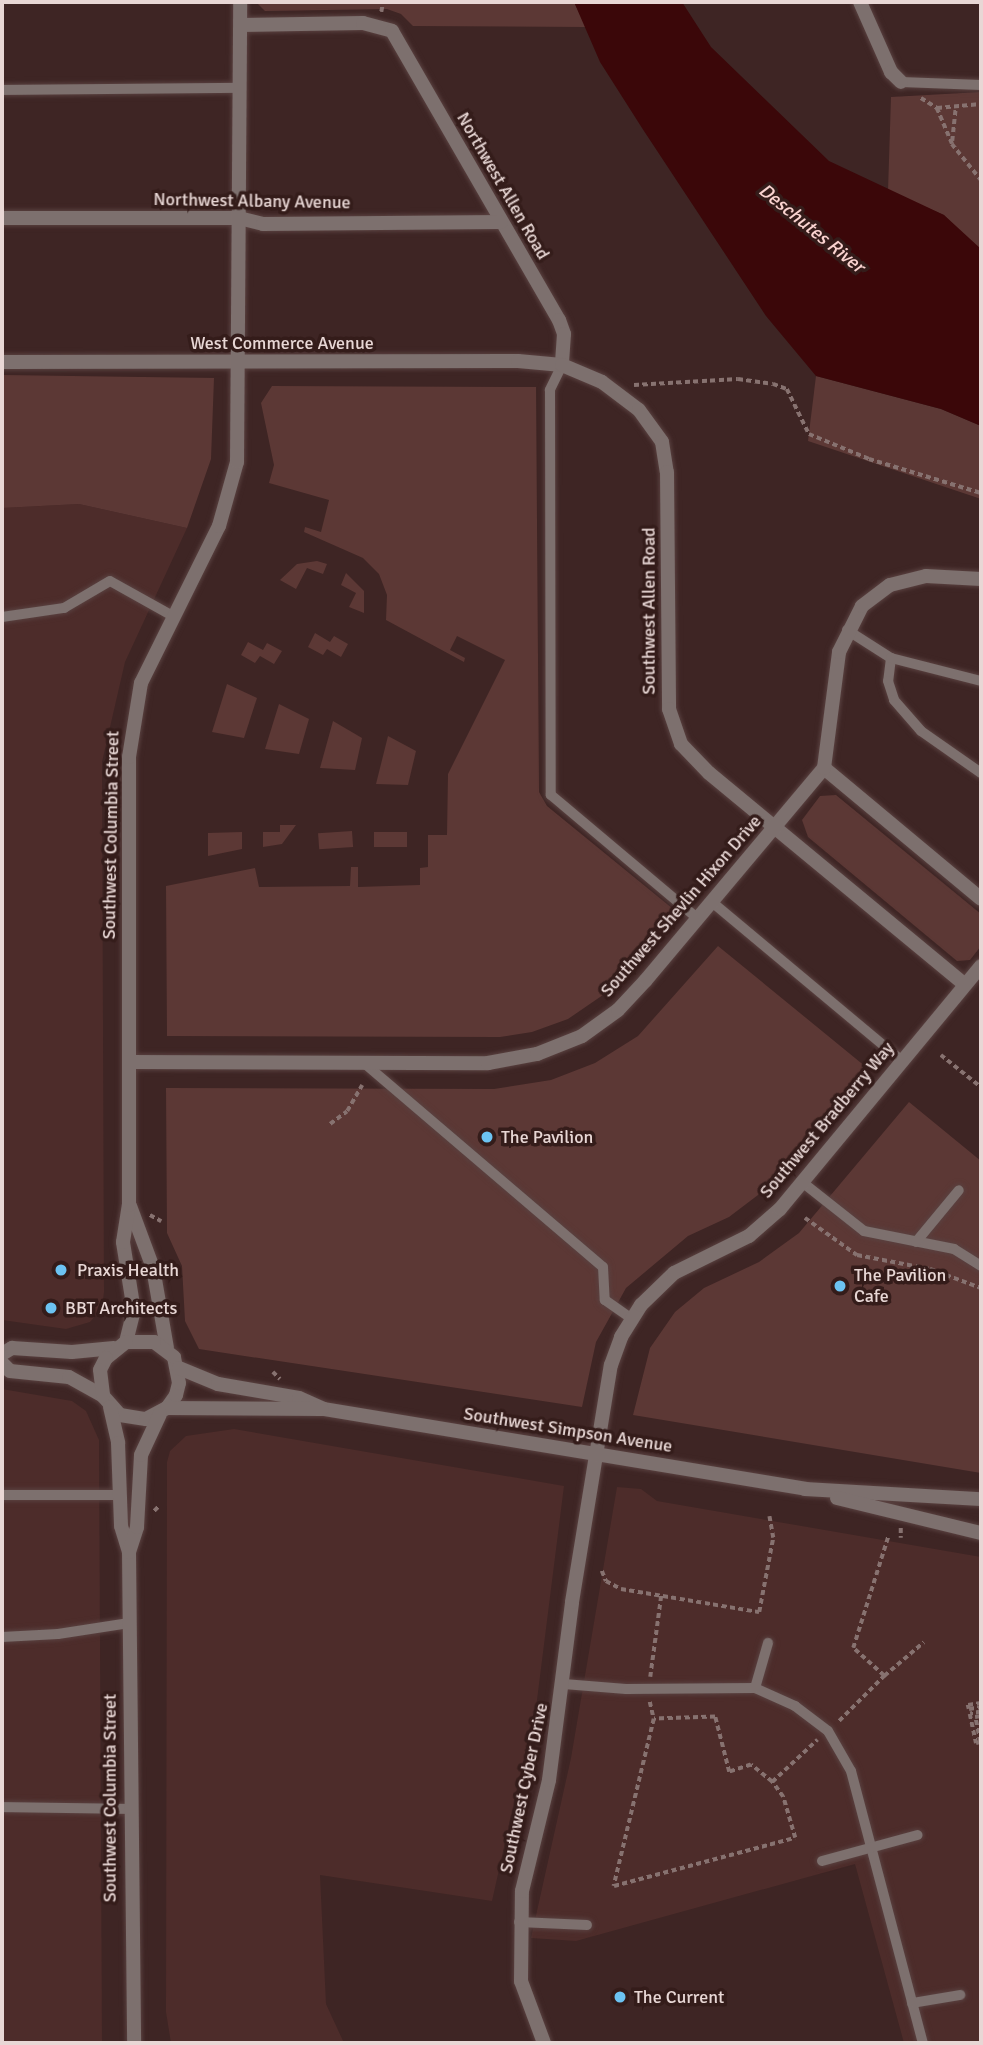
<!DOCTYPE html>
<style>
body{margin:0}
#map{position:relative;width:983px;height:2045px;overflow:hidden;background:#3e2524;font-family:Signika,sans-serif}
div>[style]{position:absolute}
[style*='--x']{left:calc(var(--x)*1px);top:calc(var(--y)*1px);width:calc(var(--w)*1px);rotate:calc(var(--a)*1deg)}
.built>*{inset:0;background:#4d2c2a}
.green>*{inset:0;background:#5c3835;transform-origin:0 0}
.water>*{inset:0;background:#3b0709}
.path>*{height:3.5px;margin-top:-1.75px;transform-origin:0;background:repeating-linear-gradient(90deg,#877270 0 5px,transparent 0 8.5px)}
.roads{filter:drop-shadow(0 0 2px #594140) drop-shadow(0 0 2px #594140)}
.service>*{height:10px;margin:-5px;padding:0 5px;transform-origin:5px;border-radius:5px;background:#7d706e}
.minor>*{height:14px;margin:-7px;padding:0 7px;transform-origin:7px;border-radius:7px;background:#7d706e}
.tertiary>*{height:14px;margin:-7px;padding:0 7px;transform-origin:7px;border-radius:7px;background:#7d706e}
.dots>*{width:19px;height:19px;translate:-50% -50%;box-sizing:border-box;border:4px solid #341c1a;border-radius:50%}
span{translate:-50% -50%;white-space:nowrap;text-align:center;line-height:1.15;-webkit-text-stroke:7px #341c1a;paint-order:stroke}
.street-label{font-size:18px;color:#e8d7d5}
.poi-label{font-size:18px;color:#e8d7d5}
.left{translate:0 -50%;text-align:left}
.water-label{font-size:19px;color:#fad3d0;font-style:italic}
.frame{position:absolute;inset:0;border:4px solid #e8d7d5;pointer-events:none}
</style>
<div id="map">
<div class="built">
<i style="clip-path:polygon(79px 504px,187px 528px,125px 662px,102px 762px,104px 1292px,102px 1308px,90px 1322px,66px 1329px,2px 1320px,2px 508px)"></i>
<i style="clip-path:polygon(2px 1389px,72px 1401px,86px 1411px,99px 1440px,102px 2043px,2px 2043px)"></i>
<i style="clip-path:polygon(234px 1429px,564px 1486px,537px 1700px,492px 1901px,320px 1875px,326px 2004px,344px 2043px,171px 2043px,166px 2012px,167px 1462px,170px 1451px,186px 1436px)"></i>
<i style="clip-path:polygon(617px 1487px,641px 1489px,657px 1501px,981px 1557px,981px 2043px,904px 2043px,855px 1864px,576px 1941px,531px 1938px,571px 1758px)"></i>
</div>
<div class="green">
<i style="clip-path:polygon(256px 2px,574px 2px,586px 27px,413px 26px,401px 14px,387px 9px,265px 11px)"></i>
<i style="clip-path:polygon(981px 92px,981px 249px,973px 246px,944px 215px,888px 191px,891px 97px)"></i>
<i style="clip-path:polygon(2px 375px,214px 378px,211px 459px,187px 528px,79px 504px,2px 508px)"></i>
<i style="clip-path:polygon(816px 376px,941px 409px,981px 426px,981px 499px,808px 441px)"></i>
<i style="clip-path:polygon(272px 386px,536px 387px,539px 792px,547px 806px,678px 913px,619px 984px,568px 1019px,532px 1032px,500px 1037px,167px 1036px,166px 886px,255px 868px,259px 887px,350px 886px,351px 867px,358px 867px,358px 887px,420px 885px,420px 868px,428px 867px,428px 835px,447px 835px,448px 774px,505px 660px,457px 636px,450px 650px,465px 658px,464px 662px,386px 620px,387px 595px,379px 574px,363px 558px,304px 532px,305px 527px,321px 532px,329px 500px,269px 483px,274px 465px,261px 403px)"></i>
<i style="clip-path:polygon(317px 561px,327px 564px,323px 574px,307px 568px,296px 589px,280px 580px,297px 564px)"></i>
<i style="clip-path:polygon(346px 573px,364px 591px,364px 613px,349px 607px,356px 593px,341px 585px)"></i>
<i style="clip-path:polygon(315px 633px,330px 642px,334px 636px,348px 644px,341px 657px,327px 649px,323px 655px,308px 647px)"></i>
<i style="clip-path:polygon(248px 642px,263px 650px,267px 643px,282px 651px,274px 664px,260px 656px,255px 663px,241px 655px)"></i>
<i style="clip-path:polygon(227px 684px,257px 698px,244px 738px,212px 732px)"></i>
<i style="clip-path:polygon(279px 704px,309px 719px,299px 754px,265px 749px)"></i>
<i style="clip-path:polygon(333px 721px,362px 738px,355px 770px,320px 768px)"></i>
<i style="clip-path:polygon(388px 736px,416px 751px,408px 785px,376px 784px)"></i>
<i style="clip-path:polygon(836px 795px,981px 914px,981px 946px,970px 960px,957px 961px,808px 837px,802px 820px,820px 796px)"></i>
<i style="clip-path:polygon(280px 825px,296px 825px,282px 844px,263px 847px,263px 832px,280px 832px)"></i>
<i style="left:352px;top:831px;width:16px;height:34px;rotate:86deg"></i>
<i style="clip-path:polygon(242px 832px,242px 849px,208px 856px,208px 833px)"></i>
<i style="left:374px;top:832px;width:33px;height:15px"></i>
<i style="clip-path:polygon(718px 946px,866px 1067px,758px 1195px,729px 1217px,688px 1236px,626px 1288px,596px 1342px,582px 1407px,199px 1349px,185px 1321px,182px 1266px,167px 1233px,166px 1088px,494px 1089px,551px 1080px,595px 1063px,638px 1036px)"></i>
<i style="clip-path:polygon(909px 1102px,981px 1161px,981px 1473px,633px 1415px,650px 1348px,675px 1312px,704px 1288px,759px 1262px,799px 1233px)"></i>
</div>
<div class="water">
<i style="clip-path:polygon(574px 2px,682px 2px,711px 47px,829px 161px,944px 215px,981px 249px,981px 426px,941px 409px,816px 376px,766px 316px,642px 128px,600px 62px)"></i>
</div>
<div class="path">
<i style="--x:381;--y:12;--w:10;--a:-79"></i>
<i style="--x:921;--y:98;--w:19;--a:32"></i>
<i style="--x:937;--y:108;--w:44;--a:-5.2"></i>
<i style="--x:937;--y:108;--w:39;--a:67"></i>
<i style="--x:952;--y:144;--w:46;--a:51.1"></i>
<i style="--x:952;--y:141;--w:31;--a:-84"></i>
<i style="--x:634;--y:385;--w:104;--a:-3.3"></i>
<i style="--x:738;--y:379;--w:35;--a:8"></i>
<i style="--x:773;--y:384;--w:15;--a:20"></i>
<i style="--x:787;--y:389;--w:50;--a:63.9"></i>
<i style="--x:809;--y:434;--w:65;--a:22.6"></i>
<i style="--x:869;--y:459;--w:117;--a:16.9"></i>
<i style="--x:941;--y:1055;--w:51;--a:38.7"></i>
<i style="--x:330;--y:1124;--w:21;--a:-37"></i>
<i style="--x:347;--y:1111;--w:30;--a:-60"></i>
<i style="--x:150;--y:1215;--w:13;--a:29"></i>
<i style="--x:805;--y:1218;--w:64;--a:35.4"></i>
<i style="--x:857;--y:1255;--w:74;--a:10.9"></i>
<i style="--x:930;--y:1269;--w:54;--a:20.4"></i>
<i style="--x:273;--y:1372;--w:10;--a:45"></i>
<i style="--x:154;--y:1511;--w:8;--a:-45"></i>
<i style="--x:901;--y:1528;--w:10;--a:90"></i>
<i style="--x:602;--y:1571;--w:11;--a:68"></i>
<i style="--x:606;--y:1581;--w:17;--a:28"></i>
<i style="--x:621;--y:1589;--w:140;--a:9.5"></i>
<i style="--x:759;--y:1612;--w:75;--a:-79.3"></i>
<i style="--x:773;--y:1538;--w:22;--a:-100"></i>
<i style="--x:884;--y:1676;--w:52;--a:-40.4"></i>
<i style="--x:650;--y:1677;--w:82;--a:-82.3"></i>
<i style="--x:650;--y:1702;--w:17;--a:77"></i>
<i style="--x:968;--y:1705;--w:4;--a:76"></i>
<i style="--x:969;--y:1709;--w:12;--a:-9"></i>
<i style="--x:968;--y:1705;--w:13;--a:-9"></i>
<i style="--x:981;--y:1712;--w:11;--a:170"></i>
<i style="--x:970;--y:1714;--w:30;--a:78"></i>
<i style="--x:976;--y:1743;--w:4;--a:-14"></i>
<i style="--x:980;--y:1742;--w:25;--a:-101"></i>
<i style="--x:975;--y:1717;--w:6;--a:-9"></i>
<i style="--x:839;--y:1721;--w:64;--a:-45"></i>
<i style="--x:884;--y:1676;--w:42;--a:-137.9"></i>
<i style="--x:853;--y:1648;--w:116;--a:-72.5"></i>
<i style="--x:772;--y:1782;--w:27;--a:-141"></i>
<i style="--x:751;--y:1765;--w:23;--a:162"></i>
<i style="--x:729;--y:1772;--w:57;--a:-104.3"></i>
<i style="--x:715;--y:1717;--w:61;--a:178.1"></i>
<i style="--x:654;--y:1719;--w:172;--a:103.5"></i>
<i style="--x:614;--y:1886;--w:187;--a:-14.9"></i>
<i style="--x:795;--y:1838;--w:43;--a:-106.3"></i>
<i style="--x:783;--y:1797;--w:19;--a:-126"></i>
<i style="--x:772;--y:1782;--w:62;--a:-43"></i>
</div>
<div class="roads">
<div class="service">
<i style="--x:901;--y:82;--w:80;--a:2.1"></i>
<i style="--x:2;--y:90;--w:239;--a:-0.5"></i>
<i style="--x:562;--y:365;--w:28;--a:116"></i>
<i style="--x:550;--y:390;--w:405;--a:89.9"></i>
<i style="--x:551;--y:795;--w:192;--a:40.1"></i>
<i style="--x:2;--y:617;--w:63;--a:-8.3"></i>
<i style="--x:64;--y:608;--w:53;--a:-30.4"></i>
<i style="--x:110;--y:581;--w:70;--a:29.1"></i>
<i style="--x:847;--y:630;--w:52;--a:32.5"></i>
<i style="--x:891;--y:658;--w:23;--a:97"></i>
<i style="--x:888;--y:681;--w:20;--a:72"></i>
<i style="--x:894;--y:700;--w:41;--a:48.9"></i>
<i style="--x:921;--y:731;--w:73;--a:35"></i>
<i style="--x:891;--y:658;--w:93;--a:14.3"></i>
<i style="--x:712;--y:902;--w:248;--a:39.9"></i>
<i style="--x:364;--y:1063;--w:314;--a:40.5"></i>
<i style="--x:603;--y:1267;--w:33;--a:87"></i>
<i style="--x:605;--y:1300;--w:32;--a:35"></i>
<i style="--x:802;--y:1182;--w:79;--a:38.3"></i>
<i style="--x:864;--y:1231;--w:92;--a:11.3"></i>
<i style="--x:954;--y:1249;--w:32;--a:32"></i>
<i style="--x:916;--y:1242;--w:67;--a:-50.4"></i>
<i style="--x:2;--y:1495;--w:117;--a:0"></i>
<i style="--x:2;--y:1637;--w:56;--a:-3.1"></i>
<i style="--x:58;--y:1634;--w:72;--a:-8.8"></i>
<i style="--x:564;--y:1684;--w:62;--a:4.6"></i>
<i style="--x:626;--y:1689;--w:129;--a:-0.4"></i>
<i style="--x:755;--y:1688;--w:44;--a:24.2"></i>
<i style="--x:795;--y:1706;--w:41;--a:37.1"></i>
<i style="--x:828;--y:1731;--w:46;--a:60.1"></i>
<i style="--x:851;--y:1771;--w:281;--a:75.2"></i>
<i style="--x:755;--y:1688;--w:47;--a:-73.9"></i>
<i style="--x:2;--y:1807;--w:128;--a:0.9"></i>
<i style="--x:822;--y:1861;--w:99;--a:-15.2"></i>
<i style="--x:519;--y:1922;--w:68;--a:2.5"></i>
<i style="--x:912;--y:2003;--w:49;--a:-9.5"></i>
</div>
<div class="minor">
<i style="--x:860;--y:2;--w:77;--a:66.1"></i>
<i style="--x:891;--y:72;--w:14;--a:45"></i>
<i style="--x:241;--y:25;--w:122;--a:-0.9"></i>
<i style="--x:363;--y:23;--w:30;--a:15"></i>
<i style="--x:392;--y:31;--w:334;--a:60"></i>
<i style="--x:559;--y:320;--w:15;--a:70"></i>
<i style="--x:564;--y:334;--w:31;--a:94"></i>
<i style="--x:2;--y:218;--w:237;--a:0"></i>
<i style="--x:239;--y:218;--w:25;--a:14"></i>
<i style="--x:263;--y:224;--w:238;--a:-0.5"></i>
<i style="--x:2;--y:362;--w:516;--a:-0.11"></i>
<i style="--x:518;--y:361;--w:44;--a:5.2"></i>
<i style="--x:562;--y:365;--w:43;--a:23"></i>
<i style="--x:602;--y:382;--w:46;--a:37.1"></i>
<i style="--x:639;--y:410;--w:39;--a:54"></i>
<i style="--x:662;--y:442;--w:30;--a:81"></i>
<i style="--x:667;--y:472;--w:237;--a:89.5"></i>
<i style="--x:669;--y:709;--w:37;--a:71"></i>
<i style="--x:681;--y:744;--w:40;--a:46"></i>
<i style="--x:709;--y:773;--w:332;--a:39.6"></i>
<i style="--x:824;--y:768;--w:204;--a:39.8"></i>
<i style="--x:129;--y:1062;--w:359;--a:0.2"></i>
<i style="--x:488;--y:1063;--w:50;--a:-10.4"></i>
<i style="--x:537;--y:1054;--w:48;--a:-21.8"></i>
<i style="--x:582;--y:1036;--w:44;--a:-35.8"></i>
<i style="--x:618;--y:1010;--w:41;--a:-47"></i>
<i style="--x:646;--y:980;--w:277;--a:-50"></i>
<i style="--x:824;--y:768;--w:117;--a:-82.6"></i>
<i style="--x:839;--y:652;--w:51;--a:-63.4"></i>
<i style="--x:862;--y:606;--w:35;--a:-37"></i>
<i style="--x:890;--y:585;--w:37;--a:-14"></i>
<i style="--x:926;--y:576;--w:55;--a:3.1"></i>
<i style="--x:130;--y:1206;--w:66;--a:69.6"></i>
<i style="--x:153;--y:1268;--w:81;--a:80.1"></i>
<i style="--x:126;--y:1342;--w:32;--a:-76"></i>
<i style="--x:134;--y:1311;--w:70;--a:-99.1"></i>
<i style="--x:123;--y:1242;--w:37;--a:-81"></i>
<i style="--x:129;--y:1205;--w:448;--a:-90"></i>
<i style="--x:129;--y:757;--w:75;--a:-80.8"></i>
<i style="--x:141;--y:683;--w:175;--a:-63.6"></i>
<i style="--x:219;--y:526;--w:66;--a:-74.3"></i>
<i style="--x:237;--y:462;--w:460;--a:-89.6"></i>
<i style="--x:544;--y:2043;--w:66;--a:-110.4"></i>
<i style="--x:521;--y:1981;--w:90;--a:-89.4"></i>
<i style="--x:522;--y:1891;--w:114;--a:-76.3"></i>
<i style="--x:549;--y:1780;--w:179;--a:-82.6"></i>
<i style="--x:572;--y:1602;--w:240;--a:-80.7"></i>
<i style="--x:611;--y:1365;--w:30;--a:-70"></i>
<i style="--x:621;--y:1337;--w:38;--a:-58"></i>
<i style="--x:641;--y:1305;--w:46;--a:-44.1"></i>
<i style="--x:674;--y:1273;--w:84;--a:-26.3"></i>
<i style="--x:749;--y:1236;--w:41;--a:-41.1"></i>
<i style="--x:780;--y:1209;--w:315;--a:-50.4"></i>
</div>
<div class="tertiary">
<i style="--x:2;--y:1354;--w:12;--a:-31"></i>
<i style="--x:12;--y:1348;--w:60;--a:3.8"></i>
<i style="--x:72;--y:1352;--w:42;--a:-5.4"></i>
<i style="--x:2;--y:1363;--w:11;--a:45"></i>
<i style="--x:10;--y:1371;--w:59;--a:5.8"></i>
<i style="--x:69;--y:1377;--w:39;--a:29"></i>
<i style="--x:103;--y:1396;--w:25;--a:48"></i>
<i style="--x:120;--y:1415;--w:26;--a:9"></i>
<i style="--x:146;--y:1419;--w:24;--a:-28"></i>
<i style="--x:167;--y:1408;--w:16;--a:-55"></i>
<i style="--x:176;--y:1395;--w:12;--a:-76"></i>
<i style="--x:179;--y:1383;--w:26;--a:-101"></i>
<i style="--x:174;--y:1357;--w:25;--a:-143"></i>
<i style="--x:154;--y:1342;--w:28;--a:180"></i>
<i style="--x:126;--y:1342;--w:26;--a:141"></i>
<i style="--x:106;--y:1358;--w:13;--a:117"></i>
<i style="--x:100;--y:1370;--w:26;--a:83"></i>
<i style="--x:179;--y:1368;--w:42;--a:22.3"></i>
<i style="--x:218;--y:1384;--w:82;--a:9.8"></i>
<i style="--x:299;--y:1398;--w:27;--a:24"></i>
<i style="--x:324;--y:1409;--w:488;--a:9.4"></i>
<i style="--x:805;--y:1489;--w:176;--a:3.3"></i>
<i style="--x:110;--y:1407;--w:37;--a:77"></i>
<i style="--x:118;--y:1443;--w:83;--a:87.9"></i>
<i style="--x:121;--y:1526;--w:27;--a:73"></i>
<i style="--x:129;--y:1552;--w:491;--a:89.4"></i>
<i style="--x:167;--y:1408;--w:155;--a:0.4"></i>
<i style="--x:837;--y:1498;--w:148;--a:13.7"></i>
<i style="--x:129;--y:1552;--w:26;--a:-72"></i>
<i style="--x:137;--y:1527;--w:72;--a:-86.8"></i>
<i style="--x:141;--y:1455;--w:45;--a:-65.1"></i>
</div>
</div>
<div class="dots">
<i style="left:487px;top:1137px;background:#6cc3f2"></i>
<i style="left:61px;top:1270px;background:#6cc3f2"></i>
<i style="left:840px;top:1286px;background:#6cc3f2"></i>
<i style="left:51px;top:1308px;background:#6cc3f2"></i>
<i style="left:620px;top:1997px;background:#6cc3f2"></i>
</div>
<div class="street-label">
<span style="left:503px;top:186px;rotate:60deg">Northwest Allen Road</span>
<span style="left:252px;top:201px;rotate:1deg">Northwest Albany Avenue</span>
<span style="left:282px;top:343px">West Commerce Avenue</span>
<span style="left:649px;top:611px;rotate:-90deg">Southwest Allen Road</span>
<span style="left:111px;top:835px;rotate:-89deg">Southwest Columbia Street</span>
<span style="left:681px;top:906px;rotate:-49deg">Southwest Shevlin Hixon Drive</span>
<span style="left:827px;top:1120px;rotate:-50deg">Southwest Bradberry Way</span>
<span style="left:568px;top:1430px;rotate:9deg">Southwest Simpson Avenue</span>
<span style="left:524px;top:1788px;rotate:-78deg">Southwest Cyber Drive</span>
<span style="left:110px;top:1798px;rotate:-90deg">Southwest Columbia Street</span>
</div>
<div class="poi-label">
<span class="left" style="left:501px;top:1137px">The Pavilion</span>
<span class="left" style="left:77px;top:1270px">Praxis Health</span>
<span class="left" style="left:854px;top:1286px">The Pavilion<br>Cafe</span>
<span class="left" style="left:65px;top:1308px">BBT Architects</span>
<span class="left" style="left:634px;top:1997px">The Current</span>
</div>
<div class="water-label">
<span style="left:811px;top:229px;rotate:39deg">Deschutes River</span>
</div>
<div class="frame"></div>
</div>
